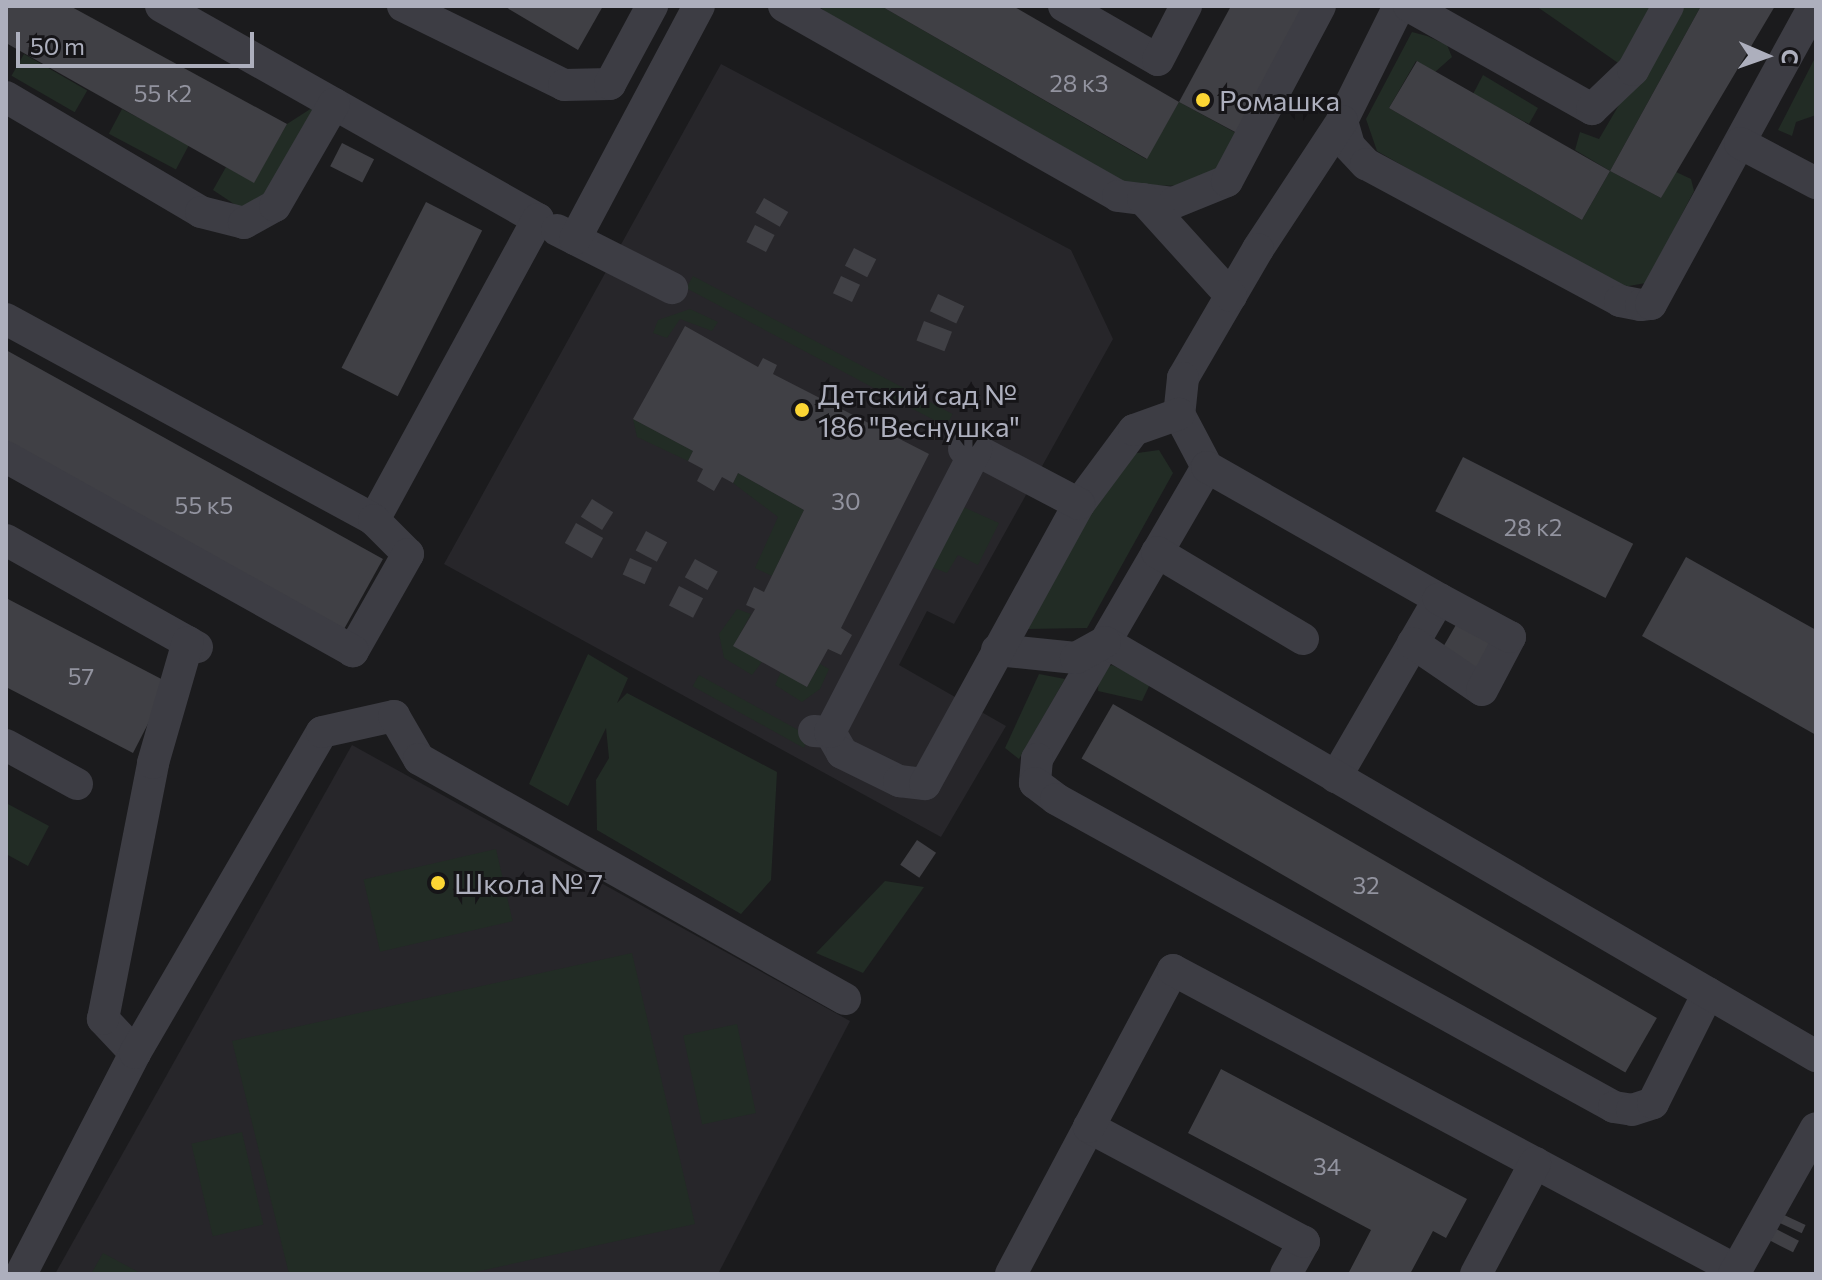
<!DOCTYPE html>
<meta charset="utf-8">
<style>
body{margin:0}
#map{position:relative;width:1822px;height:1280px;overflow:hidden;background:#1b1b1d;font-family:Commissioner,sans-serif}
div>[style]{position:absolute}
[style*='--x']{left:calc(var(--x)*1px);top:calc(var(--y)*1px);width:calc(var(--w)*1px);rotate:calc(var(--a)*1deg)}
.built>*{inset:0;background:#27262a}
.green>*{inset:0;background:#222c25;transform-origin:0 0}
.building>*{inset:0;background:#404045;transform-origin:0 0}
.minor>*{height:32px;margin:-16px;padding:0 16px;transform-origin:16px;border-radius:16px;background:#3d3d44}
.dots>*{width:22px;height:22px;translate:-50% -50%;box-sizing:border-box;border:4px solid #161518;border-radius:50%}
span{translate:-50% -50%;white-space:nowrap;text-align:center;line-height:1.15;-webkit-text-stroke:6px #161518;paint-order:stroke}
.number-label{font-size:24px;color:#92939f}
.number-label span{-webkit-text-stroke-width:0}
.poi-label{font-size:28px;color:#adafbd}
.left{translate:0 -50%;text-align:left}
.frame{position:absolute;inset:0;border:8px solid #adafbd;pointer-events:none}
.north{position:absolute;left:1726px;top:16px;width:80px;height:80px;-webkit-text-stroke:6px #161518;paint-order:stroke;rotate:92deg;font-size:22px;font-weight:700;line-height:32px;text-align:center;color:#adafbd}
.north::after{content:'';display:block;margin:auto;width:28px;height:36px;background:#adafbd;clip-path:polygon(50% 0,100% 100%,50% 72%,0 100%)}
.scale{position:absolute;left:16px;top:32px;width:238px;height:36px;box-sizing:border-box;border:4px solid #adafbd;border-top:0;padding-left:10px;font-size:24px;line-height:28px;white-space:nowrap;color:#adafbd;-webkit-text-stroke:6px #161518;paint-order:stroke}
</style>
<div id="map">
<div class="built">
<i style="clip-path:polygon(721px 64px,1071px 250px,1113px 339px,954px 624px,927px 611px,899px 665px,1006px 726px,941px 837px,444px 564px)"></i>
<i style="clip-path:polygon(352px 745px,850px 1021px,718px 1274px,55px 1274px)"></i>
</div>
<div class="green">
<i style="clip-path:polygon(819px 6px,881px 6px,1146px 159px,1179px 102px,1236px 133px,1226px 169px,1192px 186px,1130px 185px,837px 22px)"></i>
<i style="clip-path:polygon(1536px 6px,1661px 6px,1621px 65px)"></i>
<i style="clip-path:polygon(1677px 6px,1701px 6px,1610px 171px,1661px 198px,1674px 171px,1691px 179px,1694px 191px,1646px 283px,1617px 288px,1377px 151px,1366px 119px,1412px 32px,1427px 36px,1447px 45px,1452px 57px,1435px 72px,1416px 61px,1389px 108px,1582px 220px,1610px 171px,1575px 150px,1580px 132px,1599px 139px)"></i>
<i style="left:24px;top:54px;width:73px;height:25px;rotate:30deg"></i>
<i style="clip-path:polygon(1816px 56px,1816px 115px,1796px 122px,1792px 136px,1778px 130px)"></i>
<i style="clip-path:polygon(1483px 75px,1538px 108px,1529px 124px,1473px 94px)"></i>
<i style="clip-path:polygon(315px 106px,268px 194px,240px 208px,213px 190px,226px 167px,254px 182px,287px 124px)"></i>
<i style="left:122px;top:109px;width:76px;height:28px;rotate:28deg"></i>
<i style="left:693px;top:276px;width:294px;height:14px;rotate:28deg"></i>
<i style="clip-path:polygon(690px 309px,718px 322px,712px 331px,680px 319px,667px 338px,653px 333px,658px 320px)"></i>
<i style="clip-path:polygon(633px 419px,693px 451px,688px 461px,637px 437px)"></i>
<i style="clip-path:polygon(1159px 450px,1173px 473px,1087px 628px,1026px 629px,1123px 455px)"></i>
<i style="clip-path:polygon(738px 473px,804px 510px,772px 576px,755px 568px,778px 517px,733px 483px)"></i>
<i style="clip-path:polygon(961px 506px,999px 523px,978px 565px,958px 555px,947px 573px,931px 567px)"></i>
<i style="clip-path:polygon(737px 609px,751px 614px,734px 645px,762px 662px,752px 675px,724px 658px,719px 634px)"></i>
<i style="clip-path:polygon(588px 654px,628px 678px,617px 703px,627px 693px,777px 772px,771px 880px,741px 914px,597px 830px,596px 780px,609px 758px,606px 728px,568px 806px,529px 784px)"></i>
<i style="clip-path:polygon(820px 664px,829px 669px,820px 689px,802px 702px,775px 685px,781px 672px,807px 687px)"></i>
<i style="clip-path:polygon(1112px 665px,1150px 684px,1142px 701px,1098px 691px,1099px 670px)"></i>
<i style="clip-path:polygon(1039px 674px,1065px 679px,1019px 759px,1005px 748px)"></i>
<i style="left:699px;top:675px;width:127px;height:13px;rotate:29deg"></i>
<i style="clip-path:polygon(6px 803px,49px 826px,28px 866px,6px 854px)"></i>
<i style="left:496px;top:849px;width:74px;height:136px;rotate:77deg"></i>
<i style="clip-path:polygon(885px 881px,924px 887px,863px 973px,816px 953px)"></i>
<i style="clip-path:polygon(632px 953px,695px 1224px,466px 1274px,289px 1274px,232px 1041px)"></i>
<i style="left:737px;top:1024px;width:91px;height:55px;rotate:78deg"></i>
<i style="left:242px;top:1132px;width:95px;height:52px;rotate:77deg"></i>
<i style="clip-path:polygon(103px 1253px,142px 1274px,91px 1274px)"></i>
</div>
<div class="building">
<i style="clip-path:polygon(6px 6px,70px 6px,287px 124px,254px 183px,6px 43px)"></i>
<i style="clip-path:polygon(504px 6px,603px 6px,578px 50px)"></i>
<i style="clip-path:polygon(881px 6px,1013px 6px,1179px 102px,1147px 159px)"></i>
<i style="clip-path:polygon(1231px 6px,1306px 6px,1237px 133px,1179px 102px)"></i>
<i style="clip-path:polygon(1701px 6px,1775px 6px,1661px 198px,1610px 171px,1582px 220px,1389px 108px,1417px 61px,1610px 171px)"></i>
<i style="left:342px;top:143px;width:36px;height:26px;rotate:27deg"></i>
<i style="left:764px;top:198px;width:28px;height:17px;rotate:30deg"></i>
<i style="left:426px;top:202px;width:63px;height:186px;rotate:27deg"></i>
<i style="left:755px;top:225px;width:22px;height:19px;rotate:27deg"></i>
<i style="left:854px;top:248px;width:25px;height:20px;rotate:27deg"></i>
<i style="left:841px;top:276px;width:21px;height:19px;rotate:25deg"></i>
<i style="left:938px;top:294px;width:29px;height:19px;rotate:25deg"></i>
<i style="left:924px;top:321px;width:30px;height:21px;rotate:21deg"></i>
<i style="clip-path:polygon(685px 326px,758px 367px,763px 358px,777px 365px,773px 374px,929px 454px,841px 628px,852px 635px,841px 655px,828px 649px,807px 687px,733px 646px,755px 609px,746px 605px,754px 587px,764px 592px,804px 510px,738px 473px,733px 483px,722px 477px,714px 491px,697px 481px,703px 469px,688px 461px,693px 451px,633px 419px)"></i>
<i style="left:6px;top:350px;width:431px;height:87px;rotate:29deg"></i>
<i style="left:1463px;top:457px;width:191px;height:61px;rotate:27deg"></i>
<i style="left:592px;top:499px;width:25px;height:21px;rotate:32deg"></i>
<i style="left:576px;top:523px;width:31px;height:23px;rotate:29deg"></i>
<i style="left:646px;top:531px;width:24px;height:22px;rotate:28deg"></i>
<i style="clip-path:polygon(1686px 557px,1816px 630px,1816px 735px,1642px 636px)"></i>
<i style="left:630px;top:558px;width:24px;height:18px;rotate:24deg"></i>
<i style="left:695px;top:559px;width:26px;height:21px;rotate:29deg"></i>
<i style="left:679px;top:586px;width:27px;height:22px;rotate:27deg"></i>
<i style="clip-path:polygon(6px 598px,169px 683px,133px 753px,6px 687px)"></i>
<i style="left:1457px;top:623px;width:51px;height:32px;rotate:30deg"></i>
<i style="left:1113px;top:704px;width:628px;height:63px;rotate:30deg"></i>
<i style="left:917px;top:840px;width:23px;height:30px;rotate:34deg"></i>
<i style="clip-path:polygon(1221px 1069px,1467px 1199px,1446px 1238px,1433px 1231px,1410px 1274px,1348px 1274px,1371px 1230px,1188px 1133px)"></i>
<i style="left:1782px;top:1214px;width:26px;height:9px;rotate:25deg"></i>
<i style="left:1774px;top:1228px;width:28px;height:13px;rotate:27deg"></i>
</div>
<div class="minor">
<i style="--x:161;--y:6;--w:433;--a:29.5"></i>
<i style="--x:538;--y:219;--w:343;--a:118.6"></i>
<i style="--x:403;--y:6;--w:179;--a:26.1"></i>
<i style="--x:564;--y:85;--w:46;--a:-1.2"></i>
<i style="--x:610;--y:84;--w:89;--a:-61.7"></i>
<i style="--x:784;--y:6;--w:384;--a:29.6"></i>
<i style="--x:1118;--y:196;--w:55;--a:7.3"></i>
<i style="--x:1173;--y:203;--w:58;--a:-22.2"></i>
<i style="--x:1227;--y:181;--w:198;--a:-62"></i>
<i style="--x:1064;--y:6;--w:108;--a:29.9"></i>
<i style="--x:1158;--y:60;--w:61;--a:-62.6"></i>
<i style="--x:1399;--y:6;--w:128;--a:116.4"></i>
<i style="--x:1342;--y:121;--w:26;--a:74"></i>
<i style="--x:1349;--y:146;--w:25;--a:47"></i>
<i style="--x:1366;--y:164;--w:289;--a:28.3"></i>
<i style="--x:1620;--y:301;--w:21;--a:11"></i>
<i style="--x:1641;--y:305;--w:10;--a:-6"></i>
<i style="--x:1651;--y:304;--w:340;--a:-61.3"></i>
<i style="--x:1409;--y:6;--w:210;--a:29.4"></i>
<i style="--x:1592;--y:109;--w:57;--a:-43.6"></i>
<i style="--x:1633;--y:70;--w:73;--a:-61.3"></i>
<i style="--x:6;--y:97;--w:226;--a:30.5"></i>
<i style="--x:201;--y:212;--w:44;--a:14.3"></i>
<i style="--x:244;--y:223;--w:35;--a:-29"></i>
<i style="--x:275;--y:206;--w:118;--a:-60"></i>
<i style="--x:1342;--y:121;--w:153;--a:123.3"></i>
<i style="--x:1258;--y:249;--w:149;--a:120.2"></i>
<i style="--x:1183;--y:378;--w:36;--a:96"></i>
<i style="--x:1179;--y:414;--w:60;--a:62.2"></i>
<i style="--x:1207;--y:467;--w:338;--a:120.2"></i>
<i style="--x:1037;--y:759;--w:24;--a:95"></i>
<i style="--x:1035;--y:783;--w:26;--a:37"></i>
<i style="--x:1056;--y:799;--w:637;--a:28.9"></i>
<i style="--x:1614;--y:1107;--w:18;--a:9"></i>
<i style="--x:1632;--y:1110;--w:22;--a:-18"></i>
<i style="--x:1653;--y:1103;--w:123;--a:-63.4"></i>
<i style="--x:1740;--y:143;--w:86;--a:27.8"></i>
<i style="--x:1143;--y:199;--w:131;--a:47.8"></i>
<i style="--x:557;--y:230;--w:129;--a:26.8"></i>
<i style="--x:575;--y:239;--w:264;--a:-62"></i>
<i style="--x:6;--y:319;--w:419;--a:28.6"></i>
<i style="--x:374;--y:520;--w:48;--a:45"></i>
<i style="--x:408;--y:554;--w:112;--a:119.6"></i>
<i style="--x:353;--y:651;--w:398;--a:-150.8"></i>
<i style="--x:1207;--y:467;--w:267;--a:29.6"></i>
<i style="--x:1439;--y:599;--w:206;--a:120.1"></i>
<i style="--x:1079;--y:504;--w:92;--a:-53.4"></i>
<i style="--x:1134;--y:430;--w:48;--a:-19.6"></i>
<i style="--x:6;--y:540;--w:219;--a:29.3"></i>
<i style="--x:1157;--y:552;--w:170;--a:30.8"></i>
<i style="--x:1105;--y:642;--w:823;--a:30.21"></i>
<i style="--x:1413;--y:643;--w:83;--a:34.3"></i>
<i style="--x:1482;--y:690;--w:60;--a:-62.2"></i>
<i style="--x:1510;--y:637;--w:81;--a:-151.8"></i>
<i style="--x:997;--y:650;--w:79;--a:5.8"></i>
<i style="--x:1076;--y:658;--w:33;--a:-29"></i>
<i style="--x:814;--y:731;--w:16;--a:4"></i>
<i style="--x:830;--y:732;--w:24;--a:60"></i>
<i style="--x:842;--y:753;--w:64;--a:26.2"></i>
<i style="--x:899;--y:781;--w:26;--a:7"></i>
<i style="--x:925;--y:784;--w:320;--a:-61.2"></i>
<i style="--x:1079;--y:504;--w:116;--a:-152.3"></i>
<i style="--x:976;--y:450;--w:12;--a:-175"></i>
<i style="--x:830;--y:732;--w:318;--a:-62.6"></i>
<i style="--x:6;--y:745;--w:81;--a:28.8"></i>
<i style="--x:135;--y:1053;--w:47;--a:-133.3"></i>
<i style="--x:103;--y:1019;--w:261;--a:-78.9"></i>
<i style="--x:153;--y:763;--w:126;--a:-73.9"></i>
<i style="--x:21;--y:1274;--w:249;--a:-62.7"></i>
<i style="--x:135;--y:1053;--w:371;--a:-59.8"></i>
<i style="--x:322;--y:732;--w:74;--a:-12.5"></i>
<i style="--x:394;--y:716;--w:50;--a:59.8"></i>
<i style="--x:419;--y:759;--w:489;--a:29.4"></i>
<i style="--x:1011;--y:1274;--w:166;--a:-62"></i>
<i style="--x:1286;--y:1274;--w:37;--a:-61"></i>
<i style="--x:1304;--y:1242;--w:244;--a:-151.9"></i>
<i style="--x:1089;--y:1127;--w:178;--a:-61.9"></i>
<i style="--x:1173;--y:970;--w:638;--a:28.05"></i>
<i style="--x:1476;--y:1274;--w:126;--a:-62"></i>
<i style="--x:1734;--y:1274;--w:167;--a:-60.7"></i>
</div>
<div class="dots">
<i style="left:1203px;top:100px;background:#fcd634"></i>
<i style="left:802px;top:410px;background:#fcd634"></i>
<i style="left:438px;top:883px;background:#fcd634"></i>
</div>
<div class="number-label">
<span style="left:1079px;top:83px">28 к3</span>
<span style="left:163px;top:93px">55 к2</span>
<span style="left:846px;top:501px">30</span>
<span style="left:204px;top:505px">55 к5</span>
<span style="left:1533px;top:527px">28 к2</span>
<span style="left:81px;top:676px">57</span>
<span style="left:1366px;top:885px">32</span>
<span style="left:1327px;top:1166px">34</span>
</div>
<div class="poi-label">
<span class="left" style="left:1219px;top:100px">Ромашка</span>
<span class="left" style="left:818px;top:410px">Детский сад №<br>186 "Веснушка"</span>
<span class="left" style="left:454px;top:883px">Школа № 7</span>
</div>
<div class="frame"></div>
<div class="north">С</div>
<div class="scale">50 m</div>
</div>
